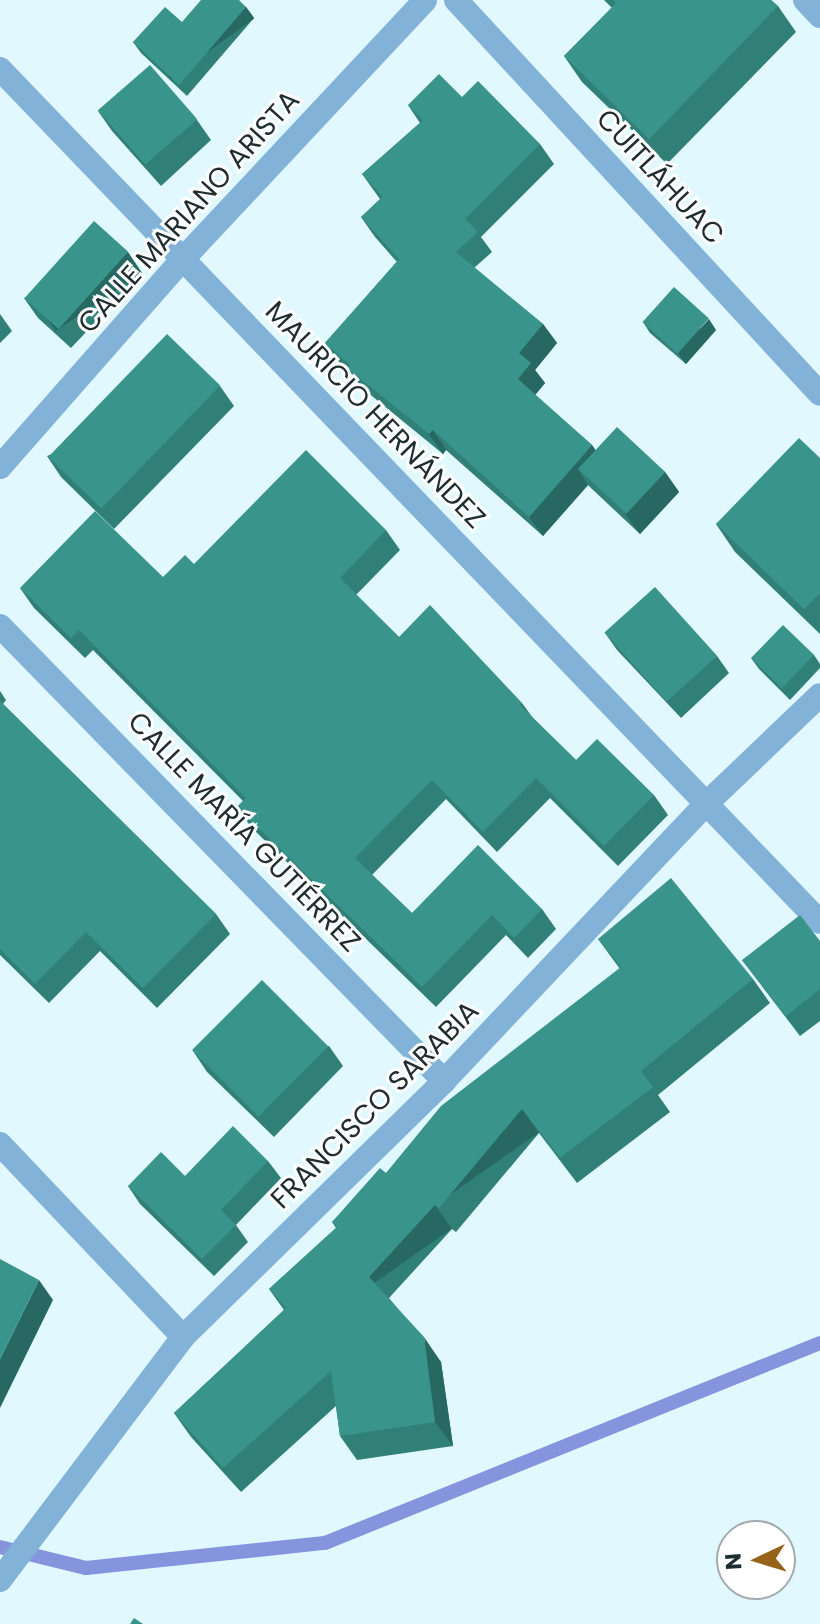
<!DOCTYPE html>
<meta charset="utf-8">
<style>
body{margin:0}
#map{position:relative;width:820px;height:1624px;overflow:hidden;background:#e1f8fe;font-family:Poppins,sans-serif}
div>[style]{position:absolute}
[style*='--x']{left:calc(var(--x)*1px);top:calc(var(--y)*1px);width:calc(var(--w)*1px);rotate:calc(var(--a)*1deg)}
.stream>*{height:14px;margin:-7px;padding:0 7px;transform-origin:7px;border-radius:7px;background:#8595dd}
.minor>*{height:24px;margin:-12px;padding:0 12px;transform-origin:12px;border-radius:12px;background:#83b2d9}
.wall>*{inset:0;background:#318078}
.shaded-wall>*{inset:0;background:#286862;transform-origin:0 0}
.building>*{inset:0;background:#39958c;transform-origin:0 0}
span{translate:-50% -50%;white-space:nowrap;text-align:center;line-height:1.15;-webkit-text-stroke:6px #fff;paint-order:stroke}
.street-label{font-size:28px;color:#1f2d31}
.north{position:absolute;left:716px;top:1520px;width:80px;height:80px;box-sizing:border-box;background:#fff;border:2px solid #a5abad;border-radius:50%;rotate:266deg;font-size:22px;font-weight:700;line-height:32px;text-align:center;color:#1f2d31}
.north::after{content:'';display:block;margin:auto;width:28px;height:36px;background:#976318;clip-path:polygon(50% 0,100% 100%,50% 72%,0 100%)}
</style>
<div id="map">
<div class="stream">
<i style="--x:0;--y:1547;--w:89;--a:13.7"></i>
<i style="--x:86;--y:1568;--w:240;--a:-6"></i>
<i style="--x:325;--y:1543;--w:534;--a:-22"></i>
</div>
<div class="minor">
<i style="--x:456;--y:0;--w:536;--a:47.27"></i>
<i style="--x:805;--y:0;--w:22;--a:47"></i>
<i style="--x:0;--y:69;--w:1183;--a:46.13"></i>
<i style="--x:0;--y:467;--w:277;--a:-48.7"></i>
<i style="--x:183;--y:259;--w:354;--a:-46.9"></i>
<i style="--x:0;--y:626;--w:636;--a:45.7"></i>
<i style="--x:0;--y:1144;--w:266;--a:46.5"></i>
<i style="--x:0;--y:1580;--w:304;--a:-53"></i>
<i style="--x:183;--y:1337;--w:366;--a:-44.4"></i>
<i style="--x:444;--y:1081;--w:383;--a:-46.6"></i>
<i style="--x:707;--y:803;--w:156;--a:-43.7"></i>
</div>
<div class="wall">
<i style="clip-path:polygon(604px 0,771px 0,778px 6px,796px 32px,667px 164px,582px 82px,564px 56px,612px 8px)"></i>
<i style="clip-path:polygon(246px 7px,254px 18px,187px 96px,141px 53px,133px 42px,182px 22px)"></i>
<i style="clip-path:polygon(462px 97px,540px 144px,554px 164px,481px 237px,492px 252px,474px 268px,543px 324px,557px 343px,535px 370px,545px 383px,535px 395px,592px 445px,595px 450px,665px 472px,679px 492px,640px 534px,592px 489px,588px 485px,543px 536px,446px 450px,443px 454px,361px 387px,352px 374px,339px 362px,325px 343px,397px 262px,375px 237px,361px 217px,380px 199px,362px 174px,420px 123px,408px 105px)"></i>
<i style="clip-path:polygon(98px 111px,197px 120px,211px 140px,161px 186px,112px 131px)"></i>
<i style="clip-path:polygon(142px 273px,71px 348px,38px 318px,24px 298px)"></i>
<i style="clip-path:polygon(0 314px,12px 331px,0 343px)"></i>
<i style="clip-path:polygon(643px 322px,716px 330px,686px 364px,650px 333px)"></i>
<i style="clip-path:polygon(220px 386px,234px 406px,114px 529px,61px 477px,47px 456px)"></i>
<i style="clip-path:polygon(820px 458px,820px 634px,735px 552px,716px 524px)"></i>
<i style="clip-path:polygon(386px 530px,400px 550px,356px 595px,399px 637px,522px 703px,533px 718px,576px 760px,654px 795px,668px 815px,618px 866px,550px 798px,497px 852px,446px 799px,372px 875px,412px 913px,542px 909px,556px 929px,528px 958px,506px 935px,436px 1007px,251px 827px,237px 807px,243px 801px,93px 650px,85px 658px,34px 608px,20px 588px,163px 577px,194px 564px)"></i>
<i style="clip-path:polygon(605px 633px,717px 656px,729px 673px,681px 718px,617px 650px)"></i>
<i style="clip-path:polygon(814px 655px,820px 664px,820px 668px,790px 700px,759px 669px,751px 658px)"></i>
<i style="clip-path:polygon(0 691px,6px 700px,3px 704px,216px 914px,230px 934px,157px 1008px,100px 951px,49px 1003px,0 955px)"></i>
<i style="clip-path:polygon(598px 939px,753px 979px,770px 1003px,658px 1095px,670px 1112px,577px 1183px,539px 1133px,456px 1232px,452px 1229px,389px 1298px,441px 1362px,453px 1446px,357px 1460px,340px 1436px,336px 1406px,241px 1492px,191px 1437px,174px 1413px,284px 1310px,269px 1289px,336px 1228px,332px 1222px,386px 1173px,620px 969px)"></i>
<i style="clip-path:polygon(820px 941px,820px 1021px,800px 1036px,742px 960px)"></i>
<i style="clip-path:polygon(329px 1046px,343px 1066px,274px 1137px,207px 1072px,193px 1051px)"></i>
<i style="clip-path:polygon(268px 1161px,281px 1178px,236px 1225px,248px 1242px,214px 1276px,140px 1204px,128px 1186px)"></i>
</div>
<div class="shaded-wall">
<i style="left:246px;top:7px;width:14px;height:103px;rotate:54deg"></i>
<i style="left:128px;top:252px;width:25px;height:104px;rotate:56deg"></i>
<i style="clip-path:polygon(709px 319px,716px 330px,686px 364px,678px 353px)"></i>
<i style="clip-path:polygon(543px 324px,557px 343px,535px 370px,545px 383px,532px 399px,518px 379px,519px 353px)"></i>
<i style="clip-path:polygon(433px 430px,446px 450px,443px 454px,429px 434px)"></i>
<i style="clip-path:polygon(592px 445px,606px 465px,578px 469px,588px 485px,543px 536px,529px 517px)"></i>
<i style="clip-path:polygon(665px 472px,679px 492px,640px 534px,625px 514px)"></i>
<i style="left:522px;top:1109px;width:29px;height:129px;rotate:55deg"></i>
<i style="left:435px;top:1205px;width:29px;height:98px;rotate:55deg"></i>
<i style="clip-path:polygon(39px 1280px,53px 1300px,0 1408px,0 1359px)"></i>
<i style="clip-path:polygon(424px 1337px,441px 1362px,453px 1446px,435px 1422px)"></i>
</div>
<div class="building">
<i style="clip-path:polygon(201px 0,239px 0,246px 7px,179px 85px,133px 42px,165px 7px,182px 22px)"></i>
<i style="clip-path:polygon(613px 0,771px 0,778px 6px,649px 139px,564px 56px,616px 3px)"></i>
<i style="left:150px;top:65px;width:72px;height:69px;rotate:49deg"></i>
<i style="clip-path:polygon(439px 74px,462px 97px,478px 81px,540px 144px,465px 219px,478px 232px,456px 252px,543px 324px,519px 353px,531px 363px,518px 379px,592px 445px,529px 517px,433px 430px,429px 434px,347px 368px,350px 365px,325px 343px,399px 259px,361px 217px,383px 197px,362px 174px,423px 120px,408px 105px)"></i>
<i style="left:94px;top:221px;width:46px;height:104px;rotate:42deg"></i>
<i style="left:674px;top:287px;width:47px;height:47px;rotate:42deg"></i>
<i style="left:167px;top:334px;width:74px;height:171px;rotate:44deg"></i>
<i style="left:617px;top:427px;width:66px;height:57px;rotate:43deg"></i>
<i style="clip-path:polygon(799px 438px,820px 458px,820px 593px,804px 609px,716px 524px)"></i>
<i style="clip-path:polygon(306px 450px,386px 530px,340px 578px,399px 637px,430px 605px,522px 703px,520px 705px,576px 760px,597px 739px,654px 795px,604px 846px,536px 778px,483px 832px,432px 780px,355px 858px,412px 913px,478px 845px,542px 909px,514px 938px,492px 915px,422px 987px,237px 807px,246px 798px,79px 630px,71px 638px,20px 588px,95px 511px,163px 577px,185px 555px,194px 564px)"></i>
<i style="left:655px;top:587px;width:93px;height:68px;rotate:48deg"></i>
<i style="left:783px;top:625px;width:43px;height:46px;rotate:44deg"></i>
<i style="clip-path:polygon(0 701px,216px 914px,143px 988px,86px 932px,35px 984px,0 949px)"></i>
<i style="clip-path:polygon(671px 878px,753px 979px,641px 1071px,653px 1087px,560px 1158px,522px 1109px,439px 1208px,435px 1205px,369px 1277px,424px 1337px,435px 1422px,340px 1436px,331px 1371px,223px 1468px,174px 1413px,286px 1308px,269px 1289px,337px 1227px,332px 1222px,380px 1168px,386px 1173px,441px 1106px,621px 967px,598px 939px)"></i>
<i style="clip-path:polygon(800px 915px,820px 941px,820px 989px,786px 1016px,742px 960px)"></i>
<i style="left:262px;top:980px;width:94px;height:99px;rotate:45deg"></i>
<i style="clip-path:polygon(233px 1126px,268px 1161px,221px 1210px,236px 1225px,202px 1259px,128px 1186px,161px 1152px,185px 1176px)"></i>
<i style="clip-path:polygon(0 1259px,39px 1280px,0 1359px)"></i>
<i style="clip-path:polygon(134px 1618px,143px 1624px,130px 1624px)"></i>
</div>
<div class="street-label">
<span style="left:660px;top:177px;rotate:47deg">CUITLÁHUAC</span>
<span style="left:189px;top:212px;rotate:-48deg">CALLE MARIANO ARISTA</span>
<span style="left:375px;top:415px;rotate:46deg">MAURICIO HERNÁNDEZ</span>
<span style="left:244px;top:832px;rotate:46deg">CALLE MARÍA GUTIÉRREZ</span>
<span style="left:375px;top:1105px;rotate:-45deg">FRANCISCO SARABIA</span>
</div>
<div class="north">N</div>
</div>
